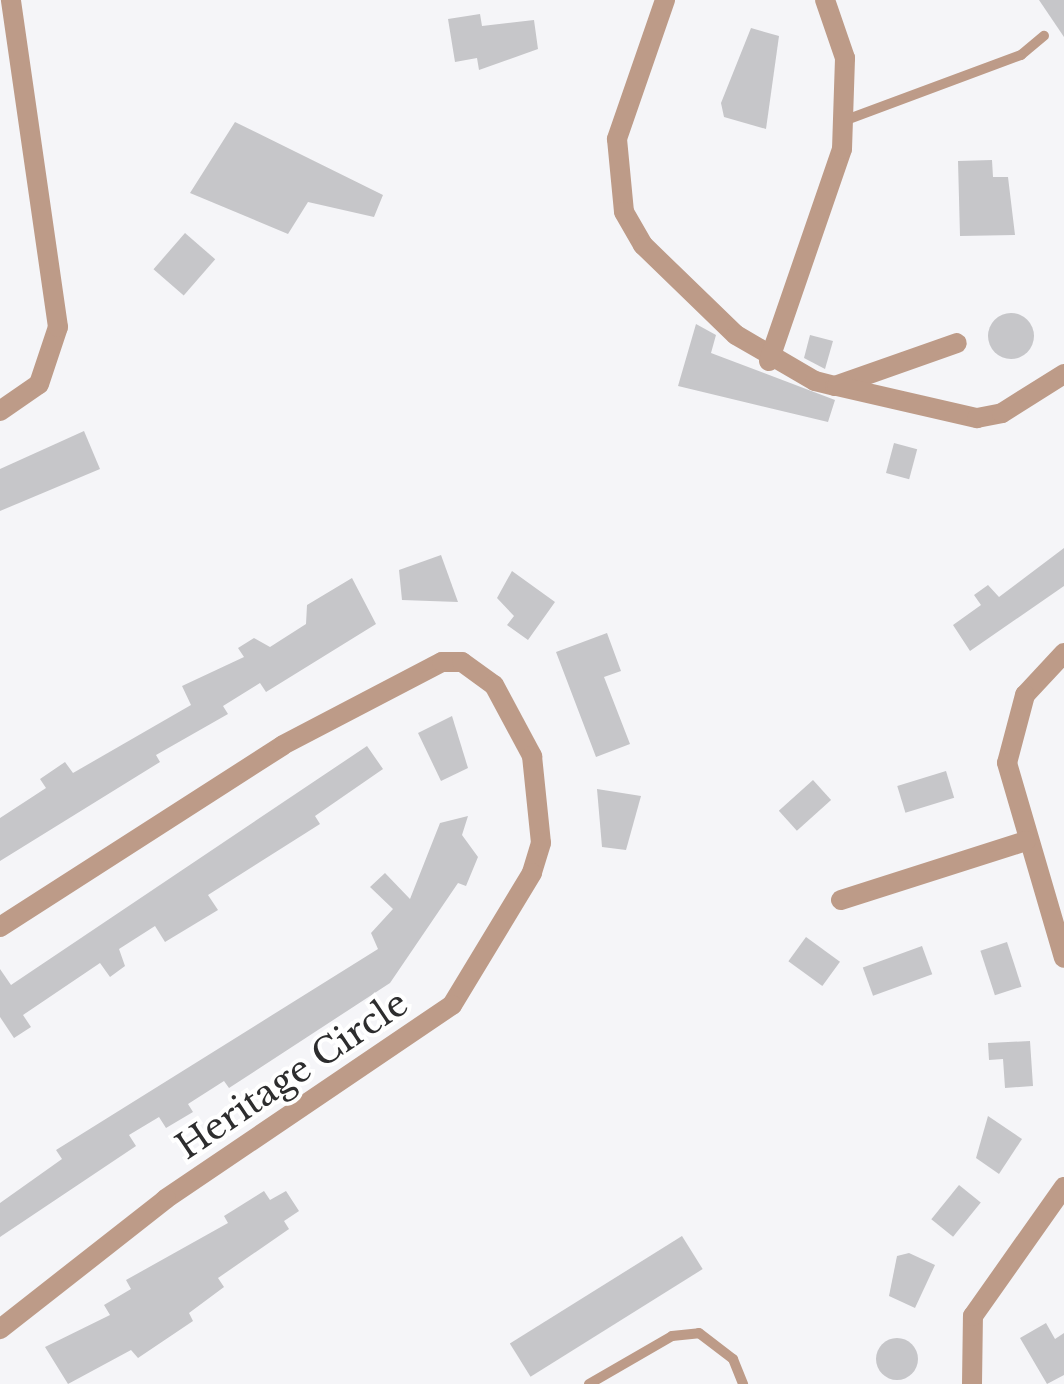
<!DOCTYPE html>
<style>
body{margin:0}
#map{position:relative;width:1064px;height:1384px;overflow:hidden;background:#f5f5f8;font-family:"Libre Baskerville",serif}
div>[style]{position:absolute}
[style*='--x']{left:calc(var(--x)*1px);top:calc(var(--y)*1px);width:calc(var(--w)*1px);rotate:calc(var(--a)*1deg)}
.building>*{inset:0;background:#c6c6c9;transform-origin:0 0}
.round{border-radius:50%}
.service>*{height:10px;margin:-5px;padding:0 5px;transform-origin:5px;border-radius:5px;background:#bd9b88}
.minor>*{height:20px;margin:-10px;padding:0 10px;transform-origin:10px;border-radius:10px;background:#bd9b88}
span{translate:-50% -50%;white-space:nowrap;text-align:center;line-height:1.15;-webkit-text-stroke:8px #fff;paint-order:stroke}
.street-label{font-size:35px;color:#2d2d2e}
</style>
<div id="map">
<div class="building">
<i style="clip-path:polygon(1039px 0,1064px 0,1064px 37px)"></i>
<i style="clip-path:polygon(480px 14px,482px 26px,534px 20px,538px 49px,479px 70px,477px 58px,455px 62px,448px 19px)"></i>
<i style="clip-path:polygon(751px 28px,779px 36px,766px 129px,724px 117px,721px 103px)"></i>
<i style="clip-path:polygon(235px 122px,383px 195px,374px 217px,308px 202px,288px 234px,190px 193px)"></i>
<i style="clip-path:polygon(992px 160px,993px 177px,1008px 177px,1015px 235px,960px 236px,958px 161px)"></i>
<i style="left:185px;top:233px;width:40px;height:48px;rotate:41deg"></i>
<i class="round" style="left:988px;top:313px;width:46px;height:46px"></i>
<i style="clip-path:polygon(696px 324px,716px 335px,711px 353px,835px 400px,828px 422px,678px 386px)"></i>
<i style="clip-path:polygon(810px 335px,833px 341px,825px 369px,804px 358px)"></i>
<i style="clip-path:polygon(84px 431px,100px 469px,0 511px,0 469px)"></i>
<i style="left:894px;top:443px;width:24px;height:31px;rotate:15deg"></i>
<i style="clip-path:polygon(1064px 548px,1064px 586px,970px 651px,953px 625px,981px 605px,974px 595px,988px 585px,999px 597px)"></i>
<i style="clip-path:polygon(441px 555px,458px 602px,402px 600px,399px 570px)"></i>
<i style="clip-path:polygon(512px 571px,555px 602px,528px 640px,507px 625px,514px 616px,497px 598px)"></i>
<i style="clip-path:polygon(352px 578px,376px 624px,266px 692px,260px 683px,223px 706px,228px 714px,156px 755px,160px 762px,0 861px,0 818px,46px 788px,40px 779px,65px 762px,73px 773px,191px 705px,182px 686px,244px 657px,238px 648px,254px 638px,270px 647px,306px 624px,307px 605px)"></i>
<i style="clip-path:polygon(607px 633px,621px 671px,604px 677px,630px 744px,596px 757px,556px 652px)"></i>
<i style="clip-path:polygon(452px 716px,468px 768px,441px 781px,418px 733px)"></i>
<i style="clip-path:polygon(367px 746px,383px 769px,315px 816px,320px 824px,208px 895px,218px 910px,165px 942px,155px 926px,119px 949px,125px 966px,110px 977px,100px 963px,23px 1015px,31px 1027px,14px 1038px,0 1017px,0 969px,11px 985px)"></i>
<i style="left:946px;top:771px;width:28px;height:51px;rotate:73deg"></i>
<i style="left:813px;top:780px;width:27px;height:46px;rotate:48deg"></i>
<i style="clip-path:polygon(597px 789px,641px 796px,626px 850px,602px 847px)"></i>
<i style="clip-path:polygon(468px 816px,462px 835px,478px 857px,466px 886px,458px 883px,390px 983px,229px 1088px,224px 1081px,188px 1104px,193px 1112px,166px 1128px,159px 1117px,129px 1135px,136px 1146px,0 1237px,0 1203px,62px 1159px,56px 1150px,378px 949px,371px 933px,393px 909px,370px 887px,385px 873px,410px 899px,440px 823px)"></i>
<i style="left:806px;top:937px;width:42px;height:30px;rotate:36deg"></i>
<i style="left:1007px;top:942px;width:47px;height:28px;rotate:72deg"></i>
<i style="left:922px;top:946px;width:30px;height:63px;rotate:70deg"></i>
<i style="clip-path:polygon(1030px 1041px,1033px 1086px,1005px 1088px,1003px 1059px,989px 1060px,988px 1043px)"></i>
<i style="clip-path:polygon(988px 1116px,1022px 1139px,999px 1174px,976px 1158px)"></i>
<i style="left:959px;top:1185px;width:28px;height:44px;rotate:39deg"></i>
<i style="clip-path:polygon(264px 1191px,270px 1200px,286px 1191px,299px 1211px,284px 1221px,289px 1229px,218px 1278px,224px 1287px,189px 1313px,193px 1321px,138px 1358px,131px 1350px,68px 1384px,45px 1347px,110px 1315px,104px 1305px,131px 1289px,126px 1280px,228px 1223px,224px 1216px)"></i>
<i style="left:682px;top:1236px;width:39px;height:203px;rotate:58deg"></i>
<i style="clip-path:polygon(909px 1253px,935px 1265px,915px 1308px,889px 1296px,897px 1256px)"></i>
<i style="clip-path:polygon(1046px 1323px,1055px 1339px,1064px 1333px,1064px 1375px,1047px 1384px,1020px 1338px)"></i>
<i class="round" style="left:876px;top:1338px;width:42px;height:42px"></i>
</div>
<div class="service">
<i style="--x:846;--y:120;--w:187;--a:-20.4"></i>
<i style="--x:1021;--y:55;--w:30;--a:-40"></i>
<i style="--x:589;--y:1384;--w:96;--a:-30"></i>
<i style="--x:672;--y:1336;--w:27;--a:-6"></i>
<i style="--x:699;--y:1333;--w:43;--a:37.4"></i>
<i style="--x:733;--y:1359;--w:27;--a:68"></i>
</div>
<div class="minor">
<i style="--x:665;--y:0;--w:147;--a:109.1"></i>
<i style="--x:617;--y:139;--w:73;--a:84.5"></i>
<i style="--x:624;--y:212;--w:38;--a:60"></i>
<i style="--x:643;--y:245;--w:129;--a:44.1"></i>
<i style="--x:736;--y:335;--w:91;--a:30.2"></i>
<i style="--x:815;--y:381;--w:21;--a:14"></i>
<i style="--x:835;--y:386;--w:129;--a:-19.4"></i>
<i style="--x:769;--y:361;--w:224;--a:-71"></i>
<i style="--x:842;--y:149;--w:91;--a:-88.1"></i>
<i style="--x:845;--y:58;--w:61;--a:-109"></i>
<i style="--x:837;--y:386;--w:144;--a:12.9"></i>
<i style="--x:977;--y:418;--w:25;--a:-11"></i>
<i style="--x:1002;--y:413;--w:73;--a:-32.2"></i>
<i style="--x:0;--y:411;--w:47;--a:-34.7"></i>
<i style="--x:39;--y:384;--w:60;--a:-71.6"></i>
<i style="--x:58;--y:327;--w:330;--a:-98.2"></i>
<i style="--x:1064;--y:653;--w:57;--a:132.9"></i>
<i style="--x:1025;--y:695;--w:70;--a:104.8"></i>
<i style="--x:1007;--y:763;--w:203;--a:73.7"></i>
<i style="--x:841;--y:900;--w:194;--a:-17.7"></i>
<i style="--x:0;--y:927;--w:336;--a:-32.7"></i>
<i style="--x:283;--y:745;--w:179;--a:-27.6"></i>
<i style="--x:442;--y:662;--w:20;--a:0"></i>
<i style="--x:462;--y:662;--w:39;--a:36"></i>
<i style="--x:494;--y:685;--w:81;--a:61.8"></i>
<i style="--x:532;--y:756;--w:87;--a:84.1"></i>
<i style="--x:541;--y:843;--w:31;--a:107"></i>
<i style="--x:532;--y:873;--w:154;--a:121.2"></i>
<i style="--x:452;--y:1005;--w:346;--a:145.9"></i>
<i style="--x:166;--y:1199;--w:211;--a:141.9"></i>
<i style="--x:972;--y:1384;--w:68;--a:-89.2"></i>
<i style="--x:973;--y:1316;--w:158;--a:-54.8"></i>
</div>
<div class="street-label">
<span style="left:292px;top:1075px;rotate:-34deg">Heritage Circle</span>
</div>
</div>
